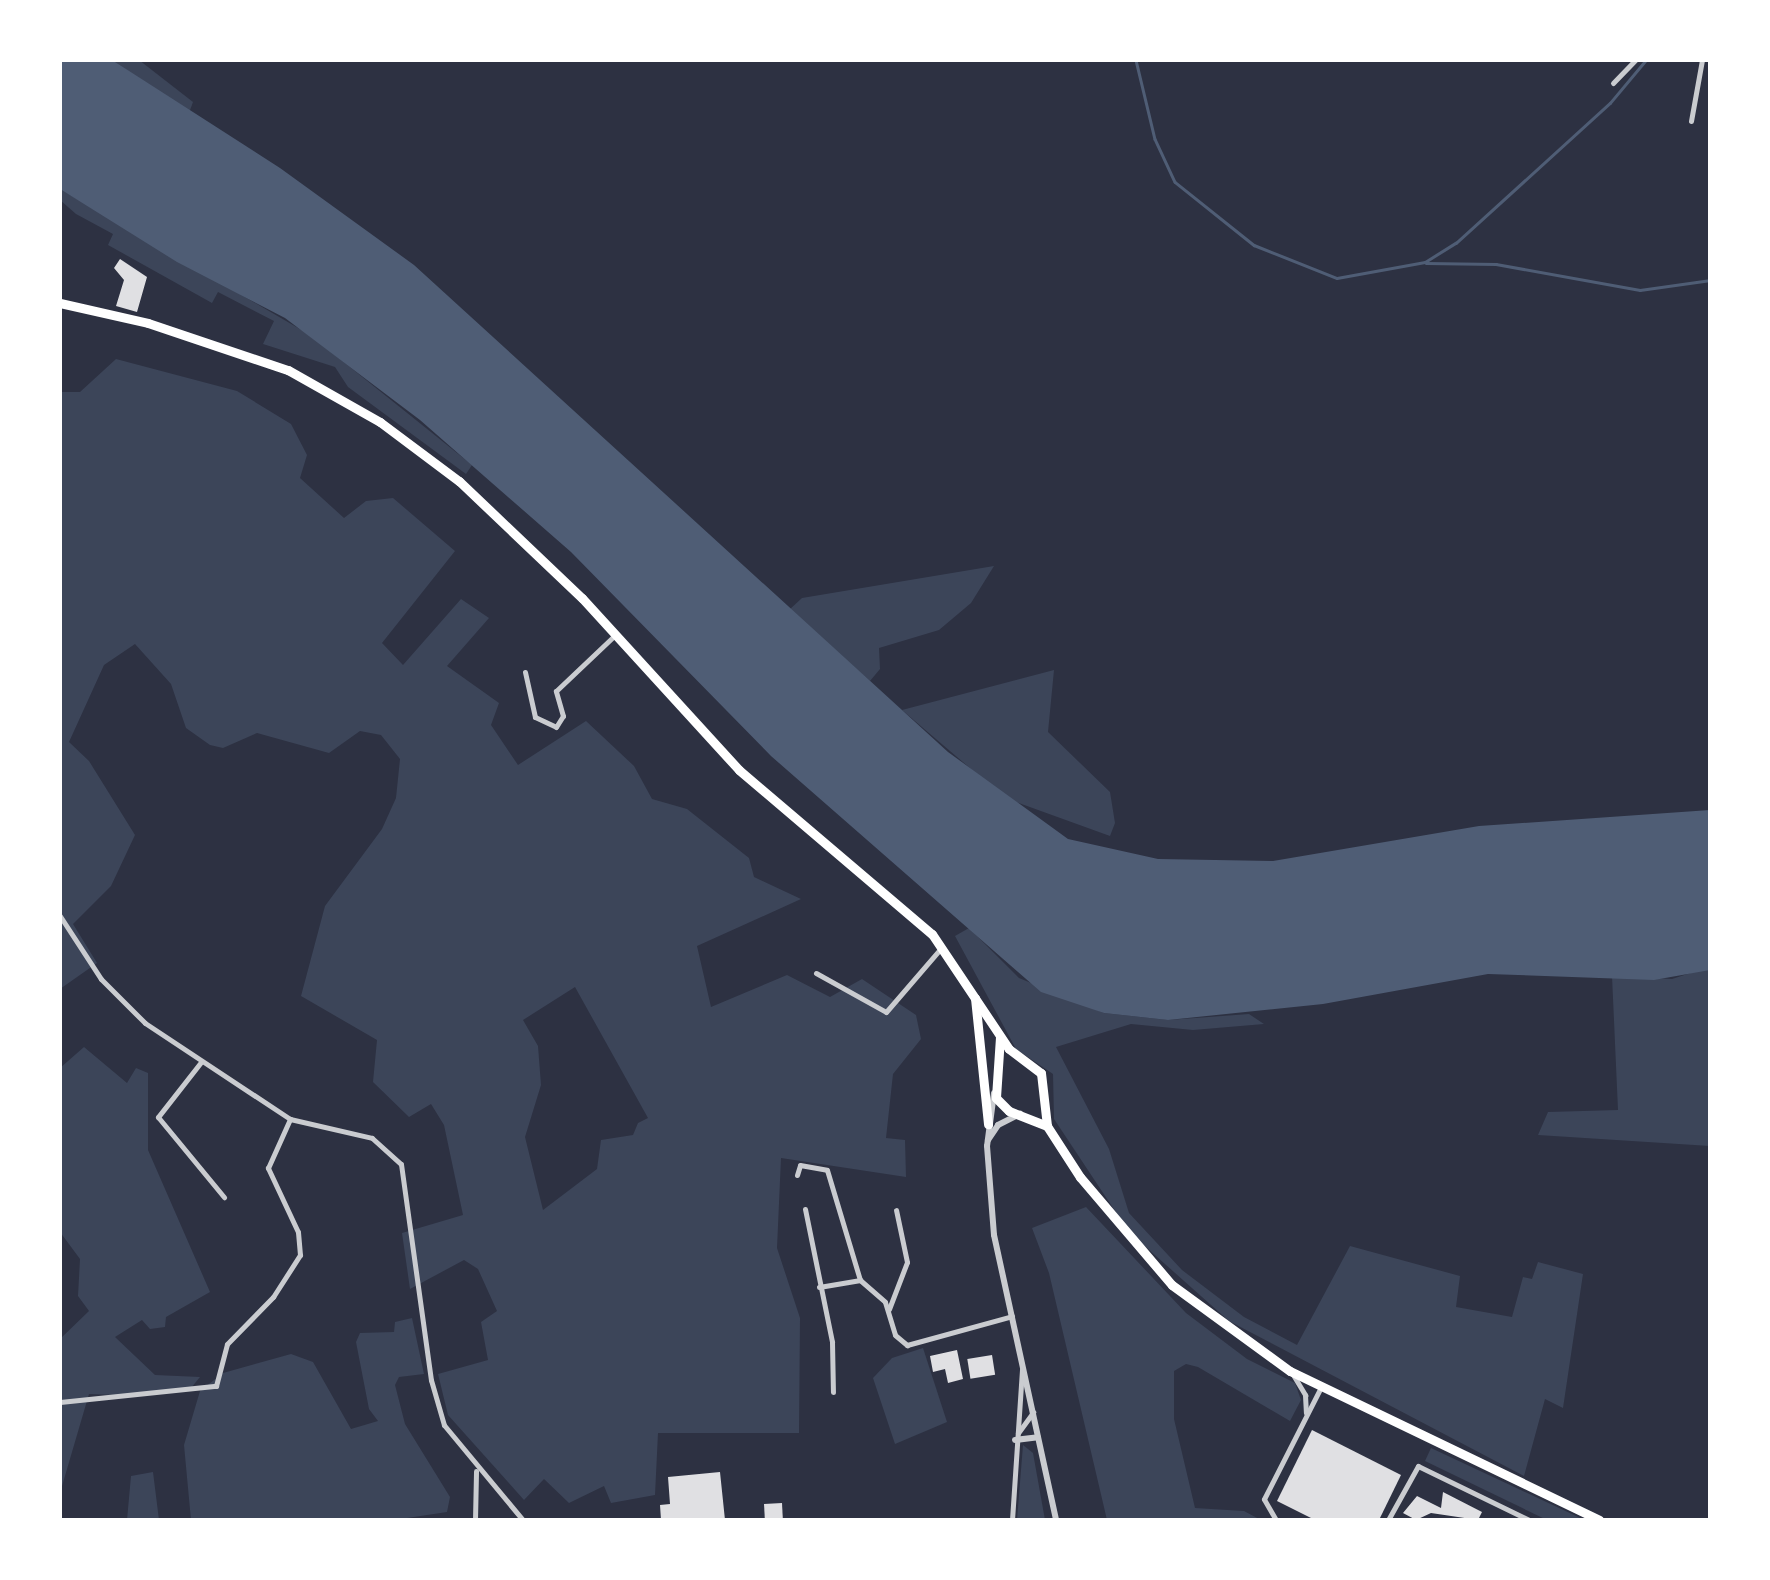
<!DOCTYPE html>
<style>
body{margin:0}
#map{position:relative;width:1770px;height:1580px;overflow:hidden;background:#2d3142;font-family:"Source Serif 4",serif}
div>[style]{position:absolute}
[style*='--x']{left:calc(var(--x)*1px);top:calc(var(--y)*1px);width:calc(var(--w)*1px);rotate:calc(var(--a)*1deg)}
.green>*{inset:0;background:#3c4559}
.water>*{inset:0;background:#4f5d75}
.stream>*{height:2.5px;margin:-1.25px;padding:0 1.25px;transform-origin:1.25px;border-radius:1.25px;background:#4f5d75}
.building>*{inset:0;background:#e0e0e3;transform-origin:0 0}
.minor>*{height:5px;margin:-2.5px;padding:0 2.5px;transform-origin:2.5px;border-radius:2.5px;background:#caccd0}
.tertiary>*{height:6px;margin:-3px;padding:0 3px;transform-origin:3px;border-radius:3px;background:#caccd0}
.primary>*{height:9px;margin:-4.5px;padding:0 4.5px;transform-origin:4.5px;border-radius:4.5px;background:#fff}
span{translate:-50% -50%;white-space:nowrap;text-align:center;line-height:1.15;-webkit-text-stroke:8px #fff;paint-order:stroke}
.frame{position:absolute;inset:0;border:62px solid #fff;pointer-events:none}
</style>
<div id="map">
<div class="green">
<i style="clip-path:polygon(112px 60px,139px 60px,193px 102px,189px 113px)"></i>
<i style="clip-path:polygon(60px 189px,310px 335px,472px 465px,466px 474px,348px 387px,335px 367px,263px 344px,274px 321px,218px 292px,212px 303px,108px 245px,113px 234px,76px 214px,60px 200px)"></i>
<i style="clip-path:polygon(evenodd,116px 359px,237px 391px,291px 424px,307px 455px,300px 478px,344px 518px,366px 501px,393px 498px,455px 551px,382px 643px,403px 665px,461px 599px,489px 618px,447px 666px,499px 703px,491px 725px,518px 765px,586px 721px,634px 766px,652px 799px,687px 809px,749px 858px,754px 877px,801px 899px,697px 946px,711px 1007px,787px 975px,830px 997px,862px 979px,916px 1015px,921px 1039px,893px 1074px,886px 1138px,905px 1140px,906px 1177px,781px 1158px,777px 1248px,800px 1318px,799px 1433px,658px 1433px,655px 1495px,611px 1503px,604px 1486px,569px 1503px,544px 1479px,524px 1500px,448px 1415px,438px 1374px,488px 1360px,481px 1322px,497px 1311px,478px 1269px,464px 1260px,410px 1289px,402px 1233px,463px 1215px,444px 1125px,431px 1104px,409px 1117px,373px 1082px,377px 1040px,301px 996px,325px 906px,382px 829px,396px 798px,400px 759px,381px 735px,360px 731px,329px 753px,257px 733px,223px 748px,210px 745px,186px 728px,171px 684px,135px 644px,104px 665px,69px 742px,89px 761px,135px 835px,111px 886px,73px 924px,97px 963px,60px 989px,60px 392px,80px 392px,116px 359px,575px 987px,648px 1118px,638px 1123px,633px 1135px,601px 1140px,597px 1169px,543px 1210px,525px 1137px,541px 1085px,538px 1046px,523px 1020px,575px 987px)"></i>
<i style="clip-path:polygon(994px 566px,971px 603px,939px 630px,879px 648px,880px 669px,870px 681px,789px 610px,802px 598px)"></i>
<i style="clip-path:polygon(1054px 670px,1048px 732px,1110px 792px,1115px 823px,1110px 836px,1005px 798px,902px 710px)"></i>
<i style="clip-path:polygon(969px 928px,1019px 978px,1104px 1013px,1168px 1020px,1249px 1014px,1264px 1024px,1193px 1030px,1131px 1024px,1056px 1047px,1109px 1149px,1129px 1213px,1182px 1270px,1244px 1317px,1297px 1345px,1350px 1246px,1460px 1276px,1456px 1307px,1512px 1317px,1523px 1277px,1532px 1279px,1538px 1262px,1583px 1274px,1563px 1408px,1545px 1399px,1524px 1476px,1229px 1321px,1129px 1232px,1054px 1119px,1053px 1074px,1016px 1049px,955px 936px)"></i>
<i style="clip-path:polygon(1703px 969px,1710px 970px,1710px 1146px,1538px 1135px,1548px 1112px,1618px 1110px,1612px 976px,1672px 979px)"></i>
<i style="clip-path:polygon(84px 1047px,127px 1083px,136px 1068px,148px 1073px,148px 1150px,210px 1292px,166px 1317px,165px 1327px,150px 1329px,142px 1320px,115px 1337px,155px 1375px,200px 1377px,191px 1388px,143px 1396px,89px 1394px,60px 1493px,60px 1339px,89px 1311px,78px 1296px,80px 1259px,60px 1232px,60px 1068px)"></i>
<i style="clip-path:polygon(1086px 1207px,1186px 1313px,1247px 1359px,1295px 1383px,1301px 1400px,1290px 1421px,1198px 1367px,1186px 1364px,1174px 1371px,1174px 1419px,1195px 1508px,1244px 1511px,1261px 1520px,1107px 1520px,1049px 1273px,1032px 1228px)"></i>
<i style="clip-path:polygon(412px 1318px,424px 1374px,399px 1377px,395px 1385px,405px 1424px,450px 1497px,447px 1512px,394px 1520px,191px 1520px,184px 1445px,200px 1391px,223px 1373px,291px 1354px,313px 1362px,351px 1429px,378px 1421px,369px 1409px,356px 1342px,360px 1333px,394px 1332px,395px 1322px)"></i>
<i style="clip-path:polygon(923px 1348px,947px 1422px,895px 1444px,873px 1378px,892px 1358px)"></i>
<i style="clip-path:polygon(1023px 1445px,1033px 1453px,1045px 1520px,1017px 1520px)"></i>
<i style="clip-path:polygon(1431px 1448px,1574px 1515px,1584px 1520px,1547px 1520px,1425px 1461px)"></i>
<i style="clip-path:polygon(153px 1472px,159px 1520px,127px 1520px,131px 1476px)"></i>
</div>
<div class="water">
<i style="clip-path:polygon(60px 60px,112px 60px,280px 168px,414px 265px,948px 752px,1068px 839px,1158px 859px,1273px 861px,1479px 826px,1710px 810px,1710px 970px,1654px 980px,1488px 974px,1323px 1004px,1168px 1020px,1104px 1013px,1041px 992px,771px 756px,571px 552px,420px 420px,285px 318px,177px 262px,60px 189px)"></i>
</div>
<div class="stream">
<i style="--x:1136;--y:60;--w:81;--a:76.5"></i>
<i style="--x:1155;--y:139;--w:47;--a:65.1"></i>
<i style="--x:1175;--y:182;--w:101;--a:38.6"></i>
<i style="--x:1254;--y:245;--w:89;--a:21.7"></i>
<i style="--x:1337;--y:278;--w:89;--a:-10.3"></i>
<i style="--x:1425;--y:262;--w:36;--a:-32"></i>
<i style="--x:1456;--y:243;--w:208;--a:-42.3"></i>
<i style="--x:1610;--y:103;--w:56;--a:-50.1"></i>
<i style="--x:1426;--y:263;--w:70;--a:0.8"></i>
<i style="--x:1496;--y:264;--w:146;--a:10.2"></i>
<i style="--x:1640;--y:290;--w:71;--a:-8.1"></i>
</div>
<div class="building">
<i style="clip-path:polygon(120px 259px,147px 277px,137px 312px,116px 306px,124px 280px,114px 268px)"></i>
<i style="clip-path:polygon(957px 1350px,963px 1379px,948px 1383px,945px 1369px,933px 1372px,930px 1356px)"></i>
<i style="left:992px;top:1355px;width:20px;height:25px;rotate:81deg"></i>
<i style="clip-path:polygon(1312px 1430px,1401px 1475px,1379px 1520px,1315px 1520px,1277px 1501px)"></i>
<i style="clip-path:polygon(720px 1472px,725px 1520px,661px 1520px,660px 1505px,670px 1504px,668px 1477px)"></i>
<i style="clip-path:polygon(1443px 1492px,1482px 1512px,1478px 1520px,1431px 1513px,1416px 1520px,1403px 1513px,1417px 1496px,1441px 1508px)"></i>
<i style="left:782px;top:1503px;width:17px;height:18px;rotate:87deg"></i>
</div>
<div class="minor">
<i style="--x:1613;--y:83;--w:32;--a:-46"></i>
<i style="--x:1691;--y:121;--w:62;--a:-79.8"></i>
<i style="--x:525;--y:672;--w:46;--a:77.5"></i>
<i style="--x:535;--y:717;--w:23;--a:25"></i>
<i style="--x:556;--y:727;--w:13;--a:-58"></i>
<i style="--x:563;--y:716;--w:26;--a:-106"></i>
<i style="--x:556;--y:691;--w:81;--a:-43.5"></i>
<i style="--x:60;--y:916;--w:75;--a:56.9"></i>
<i style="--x:101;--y:979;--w:62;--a:45"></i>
<i style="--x:145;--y:1023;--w:174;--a:33.5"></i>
<i style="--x:290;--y:1119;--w:84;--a:13"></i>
<i style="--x:372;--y:1138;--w:39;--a:42"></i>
<i style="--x:401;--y:1164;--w:218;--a:82.1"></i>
<i style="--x:431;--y:1380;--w:47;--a:73.9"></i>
<i style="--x:444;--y:1425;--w:124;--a:50.3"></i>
<i style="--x:816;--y:973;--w:80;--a:29.1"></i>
<i style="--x:886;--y:1012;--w:84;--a:-49.3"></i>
<i style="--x:201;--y:1062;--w:70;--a:128"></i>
<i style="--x:158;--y:1117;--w:104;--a:50.5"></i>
<i style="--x:797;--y:1175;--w:10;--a:-73"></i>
<i style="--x:800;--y:1165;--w:27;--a:10"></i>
<i style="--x:827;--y:1170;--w:115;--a:73.3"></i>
<i style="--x:805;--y:1209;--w:136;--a:78.5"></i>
<i style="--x:832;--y:1342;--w:50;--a:88.9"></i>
<i style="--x:819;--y:1287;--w:42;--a:-9.7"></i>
<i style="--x:860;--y:1280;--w:33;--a:41"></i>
<i style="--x:885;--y:1302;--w:34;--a:73"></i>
<i style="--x:895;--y:1335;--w:16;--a:40"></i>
<i style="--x:907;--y:1345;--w:109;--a:-15.4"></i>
<i style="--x:889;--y:1309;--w:50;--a:-69"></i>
<i style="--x:907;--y:1262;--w:53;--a:-101.9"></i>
<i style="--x:1292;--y:1373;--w:26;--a:59"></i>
<i style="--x:1305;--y:1395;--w:18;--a:87"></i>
<i style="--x:60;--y:1402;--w:157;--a:-5.9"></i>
<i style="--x:216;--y:1386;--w:43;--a:-75.3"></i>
<i style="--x:227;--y:1344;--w:66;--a:-45.6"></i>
<i style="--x:273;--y:1297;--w:50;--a:-57.3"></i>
<i style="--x:300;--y:1255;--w:23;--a:-95"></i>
<i style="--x:298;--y:1232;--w:71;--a:-115.1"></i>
<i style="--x:268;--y:1168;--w:54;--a:-65.8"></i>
<i style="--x:1018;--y:1433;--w:26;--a:-54"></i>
<i style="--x:475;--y:1520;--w:49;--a:-88.8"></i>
<i style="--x:1012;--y:1520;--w:151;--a:-86.2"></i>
<i style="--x:1276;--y:1520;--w:24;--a:-120"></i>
<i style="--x:1264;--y:1499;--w:126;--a:-63"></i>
<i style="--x:1388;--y:1520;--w:62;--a:-60.9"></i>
<i style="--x:1418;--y:1466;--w:123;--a:25.9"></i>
</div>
<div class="tertiary">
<i style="--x:994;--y:1093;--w:53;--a:97.5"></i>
<i style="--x:987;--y:1146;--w:89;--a:85.5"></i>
<i style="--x:994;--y:1235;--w:292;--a:77.7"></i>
<i style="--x:988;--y:1140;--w:18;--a:-56"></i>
<i style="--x:998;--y:1125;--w:25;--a:-27"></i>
<i style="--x:1015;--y:1440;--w:23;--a:-7"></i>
</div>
<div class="primary">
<i style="--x:60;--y:303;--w:90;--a:12.8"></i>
<i style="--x:148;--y:323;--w:148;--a:18.6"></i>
<i style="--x:288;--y:370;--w:106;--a:29.5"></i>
<i style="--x:380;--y:422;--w:99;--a:36.8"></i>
<i style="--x:459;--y:481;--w:170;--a:43.6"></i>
<i style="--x:582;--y:598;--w:233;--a:47.6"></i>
<i style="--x:739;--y:770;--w:253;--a:40.4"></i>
<i style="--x:932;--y:934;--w:138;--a:56.2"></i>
<i style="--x:1009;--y:1049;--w:40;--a:37"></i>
<i style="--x:1041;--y:1073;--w:53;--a:83.5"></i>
<i style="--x:1047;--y:1126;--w:61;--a:57.1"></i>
<i style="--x:1080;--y:1177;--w:142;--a:49.6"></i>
<i style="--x:1172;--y:1285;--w:146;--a:36.1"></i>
<i style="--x:1290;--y:1371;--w:343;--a:25.7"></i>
<i style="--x:975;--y:998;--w:127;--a:84.1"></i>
<i style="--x:1000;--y:1037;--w:61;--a:93.8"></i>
<i style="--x:996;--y:1098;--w:18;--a:45"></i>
<i style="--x:1009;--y:1111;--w:41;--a:21.5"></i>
</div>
<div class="frame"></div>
</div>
